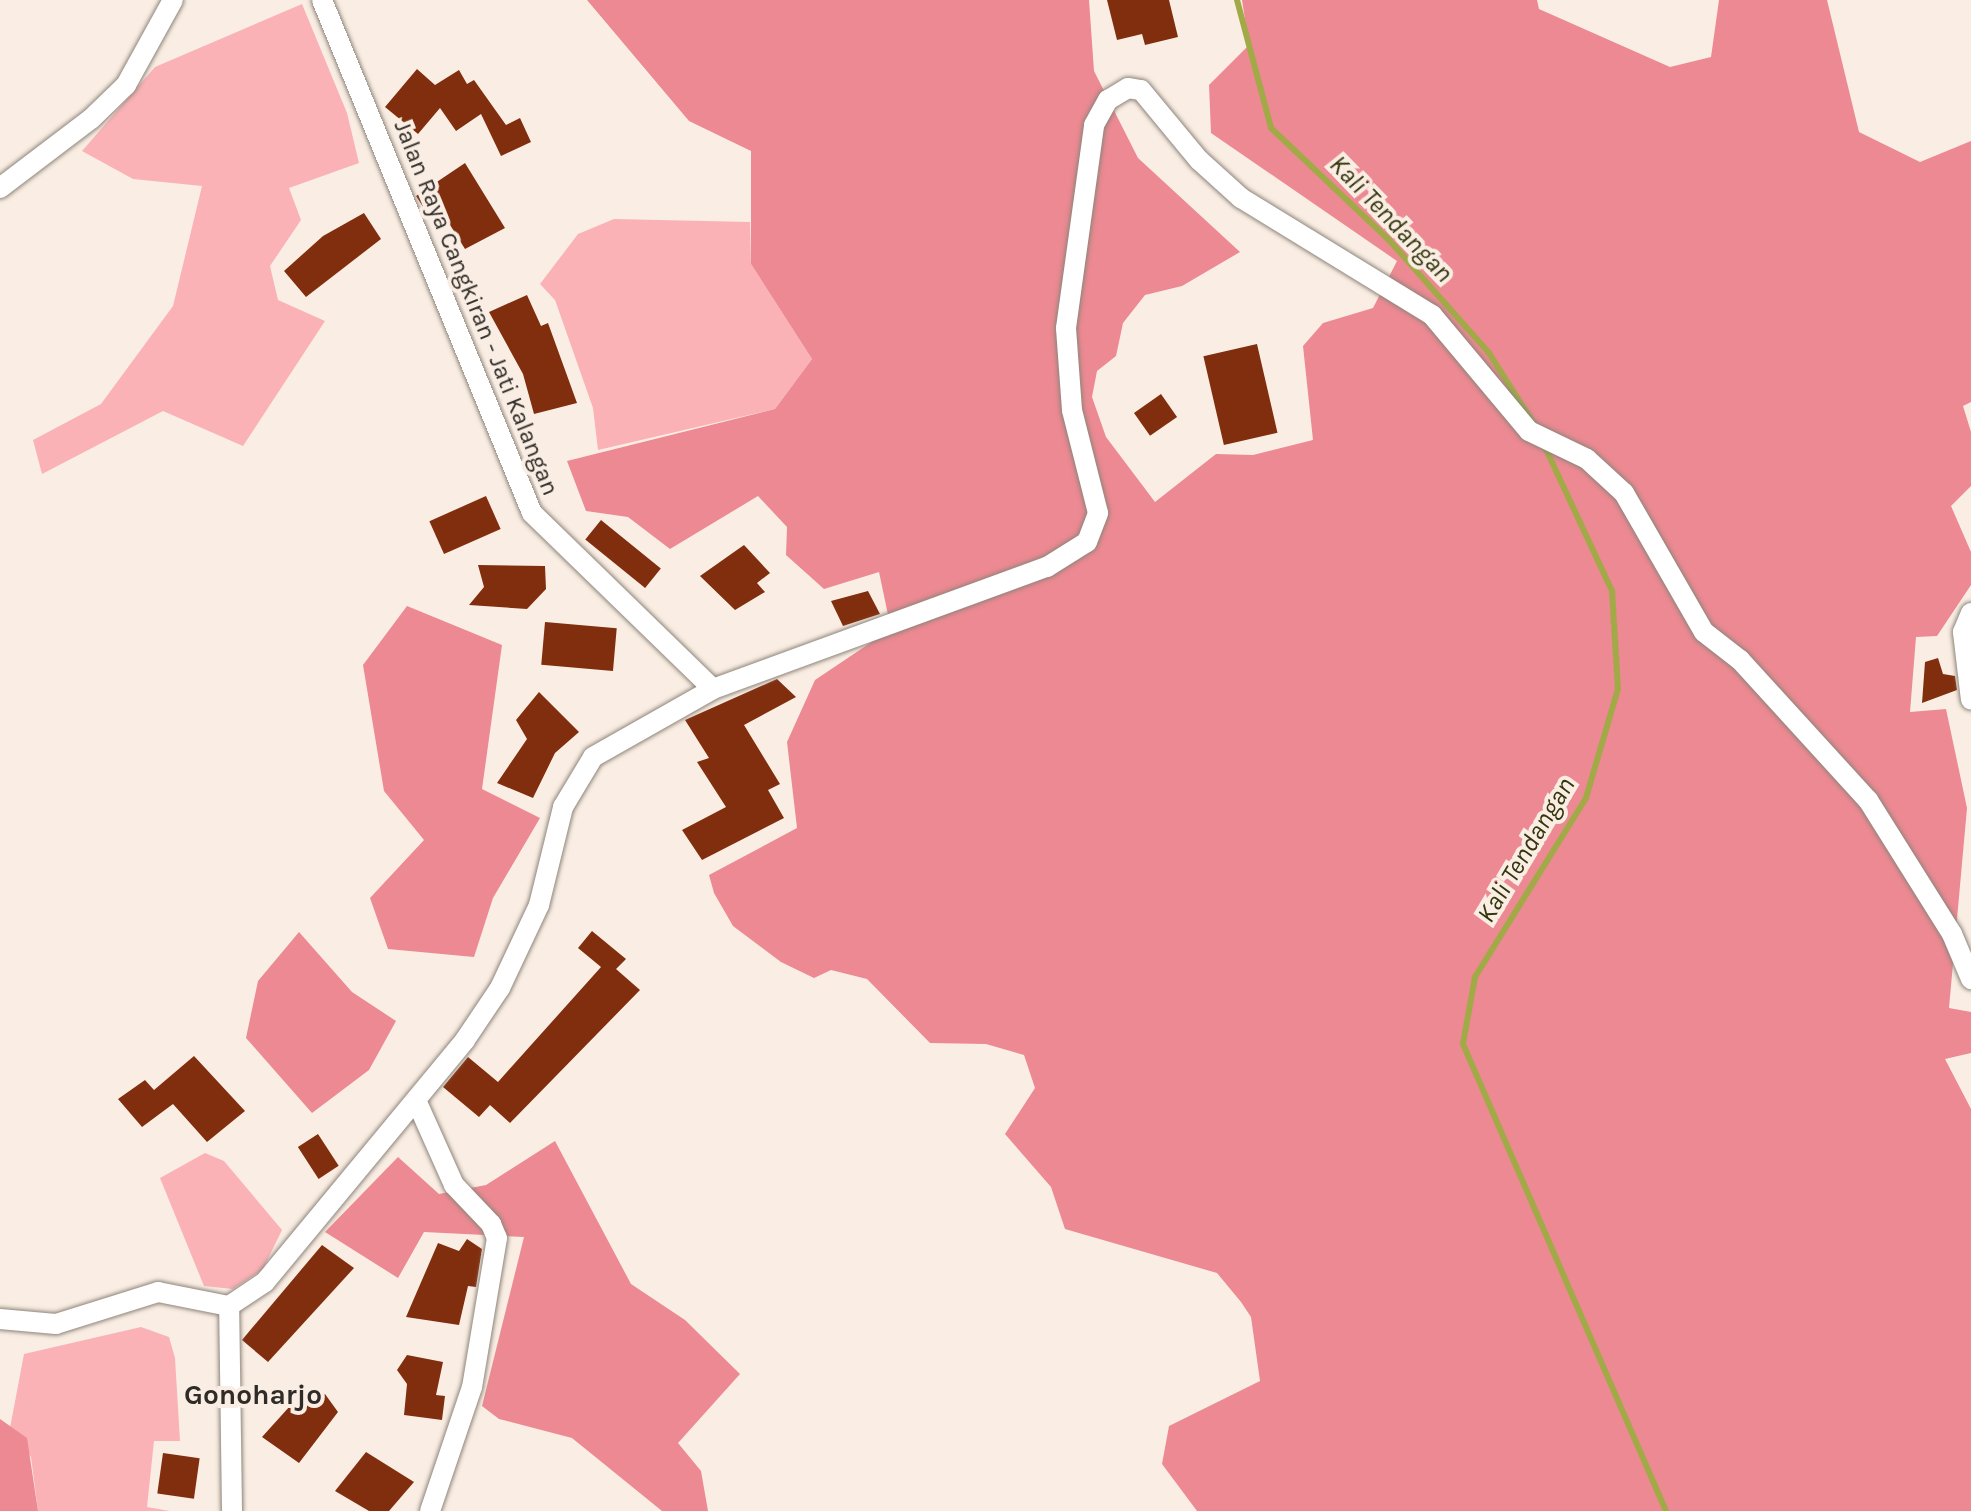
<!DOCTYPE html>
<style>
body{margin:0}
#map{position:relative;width:1971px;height:1511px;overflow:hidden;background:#faeee4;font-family:Karla,sans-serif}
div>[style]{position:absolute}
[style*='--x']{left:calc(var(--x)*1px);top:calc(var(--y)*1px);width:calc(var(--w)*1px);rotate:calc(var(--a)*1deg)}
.green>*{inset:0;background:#fab2b7}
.forest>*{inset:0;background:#ec8992}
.stream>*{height:6px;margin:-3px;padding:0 3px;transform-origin:3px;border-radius:3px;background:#a2aa48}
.building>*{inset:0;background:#812e0e;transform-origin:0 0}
.roads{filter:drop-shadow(0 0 2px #8e847a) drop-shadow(0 0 2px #8e847a)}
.minor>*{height:20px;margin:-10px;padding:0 10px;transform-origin:10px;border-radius:10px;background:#fff}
span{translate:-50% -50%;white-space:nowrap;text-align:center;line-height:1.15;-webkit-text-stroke:8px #faeee4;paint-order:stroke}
.street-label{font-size:24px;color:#2f2b27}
.water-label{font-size:26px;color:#33360c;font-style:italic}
.quarter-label{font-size:28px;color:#2f2b27;font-weight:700}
</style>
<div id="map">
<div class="green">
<i style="clip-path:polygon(302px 4px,347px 113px,359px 163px,289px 188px,301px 220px,270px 266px,278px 300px,325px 321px,243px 446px,163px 411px,42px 474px,33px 440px,101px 404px,173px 306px,202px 186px,133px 179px,82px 151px,155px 67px)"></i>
<i style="clip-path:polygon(614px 219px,750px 222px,751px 264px,812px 359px,775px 409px,598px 450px,593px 408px,555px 300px,540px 284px,578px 234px)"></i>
<i style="clip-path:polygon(205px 1153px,224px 1161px,282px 1230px,263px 1269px,233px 1289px,204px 1286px,160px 1178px)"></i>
<i style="clip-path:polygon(141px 1327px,169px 1337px,175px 1358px,180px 1441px,154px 1441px,147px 1507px,170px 1511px,38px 1511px,31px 1457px,10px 1428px,24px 1354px)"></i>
</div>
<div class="forest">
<i style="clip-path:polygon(587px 0,1089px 0,1094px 71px,1138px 158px,1240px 252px,1182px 286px,1145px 295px,1123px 323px,1116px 356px,1097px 371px,1092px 397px,1106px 437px,1155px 502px,1216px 454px,1253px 455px,1313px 440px,1303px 346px,1323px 323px,1373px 308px,1397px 261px,1211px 133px,1209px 85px,1249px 45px,1242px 0,1537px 0,1539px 9px,1670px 67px,1711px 57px,1719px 0,1827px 0,1859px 132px,1920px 162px,1971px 141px,1971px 402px,1963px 406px,1971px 432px,1971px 486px,1951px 506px,1971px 552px,1971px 585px,1937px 636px,1916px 637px,1910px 712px,1946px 709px,1967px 808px,1949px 1008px,1971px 1012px,1971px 1053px,1945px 1059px,1971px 1109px,1971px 1511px,1197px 1511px,1162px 1464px,1169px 1426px,1260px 1381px,1251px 1317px,1241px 1302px,1217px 1273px,1065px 1229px,1051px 1187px,1005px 1134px,1035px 1088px,1024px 1055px,986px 1044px,930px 1043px,867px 979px,831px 970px,814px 978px,781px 962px,733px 926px,714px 893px,709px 875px,797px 828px,787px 742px,815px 680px,891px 629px,879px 572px,824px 589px,786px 555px,787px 527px,758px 496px,670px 549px,628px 517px,586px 511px,567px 461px,775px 409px,812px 359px,751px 264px,751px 151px,689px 121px)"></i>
<i style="clip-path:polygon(407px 606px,502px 645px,482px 789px,540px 818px,493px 898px,474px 957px,388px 949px,370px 898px,424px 840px,384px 791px,363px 665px)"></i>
<i style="clip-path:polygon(299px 932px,352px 992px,396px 1021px,369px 1070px,312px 1113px,246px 1038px,258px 981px)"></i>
<i style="clip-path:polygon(555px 1141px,631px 1284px,685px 1320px,740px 1374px,678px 1443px,701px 1471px,708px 1511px,662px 1511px,572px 1438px,499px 1419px,482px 1406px,524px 1237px,424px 1232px,398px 1278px,325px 1232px,398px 1157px,439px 1194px,486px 1185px)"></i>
<i style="clip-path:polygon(0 1419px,27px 1438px,38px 1511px,0 1511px)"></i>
</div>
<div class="stream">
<i style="--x:1237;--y:0;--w:132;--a:75.1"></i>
<i style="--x:1271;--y:128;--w:163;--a:43.5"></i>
<i style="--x:1389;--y:240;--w:151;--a:48.5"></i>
<i style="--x:1489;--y:353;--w:84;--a:57.6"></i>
<i style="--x:1544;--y:445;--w:161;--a:65"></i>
<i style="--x:1612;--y:591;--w:98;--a:86.5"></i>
<i style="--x:1618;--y:689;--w:114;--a:106.4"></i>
<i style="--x:1586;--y:798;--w:211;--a:121.8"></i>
<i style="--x:1475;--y:977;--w:68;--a:100.2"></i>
<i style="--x:1463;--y:1044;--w:509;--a:66.51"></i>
</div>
<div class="building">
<i style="clip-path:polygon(1107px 0,1169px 0,1178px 37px,1145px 45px,1142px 34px,1117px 40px)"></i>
<i style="clip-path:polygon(417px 69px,435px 85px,459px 70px,467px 84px,474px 80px,506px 125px,520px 118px,531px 142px,501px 156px,481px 114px,456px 131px,440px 108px,418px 134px,385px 107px)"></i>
<i style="clip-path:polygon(465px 163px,505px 228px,465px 249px,442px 212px,431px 219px,416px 196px)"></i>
<i style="clip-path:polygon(364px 213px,381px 239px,306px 297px,284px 271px,323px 236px)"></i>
<i style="clip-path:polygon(527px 295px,541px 326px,548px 323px,577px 403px,534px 414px,523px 374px,489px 312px)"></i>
<i style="left:1257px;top:344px;width:91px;height:55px;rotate:77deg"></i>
<i style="left:1161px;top:394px;width:28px;height:33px;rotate:55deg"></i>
<i style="left:486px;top:496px;width:36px;height:62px;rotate:66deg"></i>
<i style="left:601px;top:520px;width:77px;height:25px;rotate:39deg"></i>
<i style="clip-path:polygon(744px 545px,770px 573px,757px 583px,765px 592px,735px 610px,700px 576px)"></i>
<i style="clip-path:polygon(478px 565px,545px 566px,546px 589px,527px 609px,469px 605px,484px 587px)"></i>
<i style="clip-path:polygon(868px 591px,880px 614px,843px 626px,831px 601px)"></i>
<i style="left:545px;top:622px;width:72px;height:43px;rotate:5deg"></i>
<i style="clip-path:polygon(1938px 658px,1943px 674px,1955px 676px,1957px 690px,1922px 703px,1925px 662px)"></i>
<i style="clip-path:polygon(777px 679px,796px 697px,744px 725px,780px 784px,768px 790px,784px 818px,702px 860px,682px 830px,726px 807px,697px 762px,709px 758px,685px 720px)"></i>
<i style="clip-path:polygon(539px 692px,579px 732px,555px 753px,533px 798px,497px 783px,527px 739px,516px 720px)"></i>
<i style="clip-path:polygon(592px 931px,626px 959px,616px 969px,640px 990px,510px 1123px,490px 1105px,479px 1117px,443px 1087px,468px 1057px,498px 1082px,601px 967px,578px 948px)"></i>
<i style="clip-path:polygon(194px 1056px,245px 1111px,207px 1142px,173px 1104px,142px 1127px,118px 1099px,145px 1080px,154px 1090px)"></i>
<i style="left:318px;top:1134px;width:38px;height:24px;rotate:57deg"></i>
<i style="clip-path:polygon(467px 1239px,482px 1249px,476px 1287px,468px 1286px,459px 1325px,406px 1317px,438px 1243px,459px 1251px)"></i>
<i style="clip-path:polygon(322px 1245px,354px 1268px,268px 1362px,242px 1340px)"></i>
<i style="clip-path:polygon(407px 1355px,443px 1362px,436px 1395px,445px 1396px,442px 1420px,404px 1415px,407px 1384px,397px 1370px)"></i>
<i style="clip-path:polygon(310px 1393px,325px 1394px,338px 1412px,299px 1463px,262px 1437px,290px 1406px,300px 1412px)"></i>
<i style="clip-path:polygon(366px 1452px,414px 1482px,389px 1511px,369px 1511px,335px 1491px)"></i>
<i style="left:163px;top:1453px;width:37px;height:41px;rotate:8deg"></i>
</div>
<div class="roads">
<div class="minor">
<i style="--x:322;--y:0;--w:554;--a:67.74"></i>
<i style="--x:532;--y:513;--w:252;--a:44.2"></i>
<i style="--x:0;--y:188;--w:114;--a:-37.2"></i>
<i style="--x:91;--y:119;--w:49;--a:-44.2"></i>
<i style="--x:126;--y:85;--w:97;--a:-61.1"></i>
<i style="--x:1971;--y:613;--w:21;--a:113"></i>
<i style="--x:1963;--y:632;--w:68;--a:83.3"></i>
<i style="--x:416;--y:1100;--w:93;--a:65.9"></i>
<i style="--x:454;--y:1185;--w:54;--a:46.5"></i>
<i style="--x:491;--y:1224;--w:15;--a:67"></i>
<i style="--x:497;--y:1238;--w:151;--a:99.5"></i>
<i style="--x:472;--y:1387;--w:131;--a:108.7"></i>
<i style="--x:0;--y:1319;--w:56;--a:5.1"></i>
<i style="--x:56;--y:1324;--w:107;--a:-17.4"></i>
<i style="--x:158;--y:1292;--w:72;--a:11.2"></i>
<i style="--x:232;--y:1511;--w:205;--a:-90.8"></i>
<i style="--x:229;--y:1306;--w:43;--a:-33.7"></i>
<i style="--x:265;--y:1282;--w:314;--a:-50.4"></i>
<i style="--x:465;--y:1040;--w:63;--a:-56.1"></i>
<i style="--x:500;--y:988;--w:92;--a:-64.8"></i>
<i style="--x:539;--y:905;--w:101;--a:-76.2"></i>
<i style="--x:563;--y:807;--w:58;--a:-59"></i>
<i style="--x:593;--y:757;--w:138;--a:-29.5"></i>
<i style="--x:713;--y:689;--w:356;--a:-20.1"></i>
<i style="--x:1047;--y:567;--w:47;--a:-32"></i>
<i style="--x:1087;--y:542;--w:31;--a:-69"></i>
<i style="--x:1098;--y:513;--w:106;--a:-104.2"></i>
<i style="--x:1072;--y:410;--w:82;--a:-94.2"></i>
<i style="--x:1066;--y:328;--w:205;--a:-82.1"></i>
<i style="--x:1094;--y:125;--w:29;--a:-61"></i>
<i style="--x:1108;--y:100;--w:23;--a:-31"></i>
<i style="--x:1128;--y:88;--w:13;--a:9"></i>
<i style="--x:1141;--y:90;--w:91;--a:50.4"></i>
<i style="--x:1199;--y:160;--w:57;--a:42.1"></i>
<i style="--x:1241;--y:198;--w:224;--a:31.5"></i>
<i style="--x:1432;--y:315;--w:151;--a:50.1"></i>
<i style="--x:1529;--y:431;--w:64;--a:25.8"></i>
<i style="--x:1587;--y:459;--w:50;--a:42.6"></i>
<i style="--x:1624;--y:493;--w:160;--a:60.1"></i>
<i style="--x:1704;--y:632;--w:46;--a:37.9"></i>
<i style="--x:1740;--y:660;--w:190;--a:47.6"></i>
<i style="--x:1868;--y:800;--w:158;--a:57.9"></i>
<i style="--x:1952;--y:934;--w:49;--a:67.1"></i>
</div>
</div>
<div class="street-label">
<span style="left:476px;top:308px;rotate:68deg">Jalan Raya Cangkiran - Jati Kalangan</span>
</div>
<div class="water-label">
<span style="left:1391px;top:219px;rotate:46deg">Kali Tendangan</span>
<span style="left:1526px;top:850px;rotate:-59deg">Kali Tendangan</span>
</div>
<div class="quarter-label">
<span style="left:253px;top:1395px">Gonoharjo</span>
</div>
</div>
